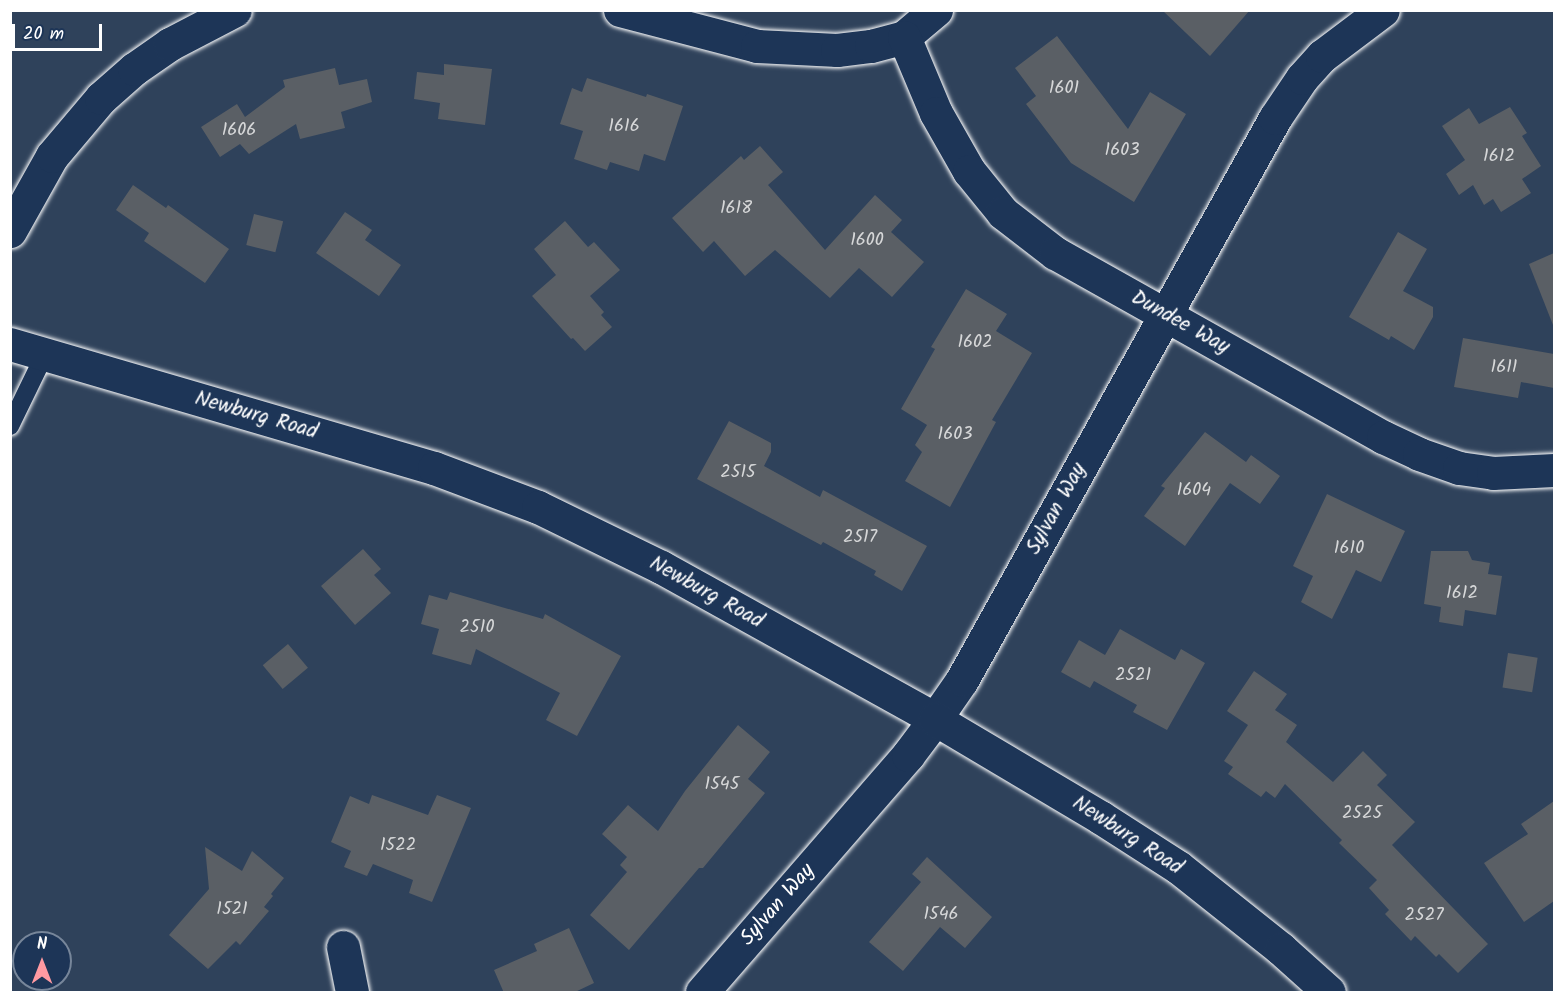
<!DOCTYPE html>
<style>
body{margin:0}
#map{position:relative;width:1565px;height:1003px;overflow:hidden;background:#2f425b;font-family:Kalam,sans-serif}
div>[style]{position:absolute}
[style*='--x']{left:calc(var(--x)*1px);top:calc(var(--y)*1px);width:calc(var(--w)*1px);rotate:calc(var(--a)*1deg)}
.building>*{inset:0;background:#5a5f65;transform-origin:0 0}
.roads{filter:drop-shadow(0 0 2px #fff) drop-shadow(0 0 2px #fff)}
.service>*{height:18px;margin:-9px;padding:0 9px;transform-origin:9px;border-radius:9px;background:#1d3557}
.minor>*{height:33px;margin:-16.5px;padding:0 16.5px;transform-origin:16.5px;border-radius:16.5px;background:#1d3557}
.secondary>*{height:33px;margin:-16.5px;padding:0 16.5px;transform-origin:16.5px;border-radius:16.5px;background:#1d3557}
span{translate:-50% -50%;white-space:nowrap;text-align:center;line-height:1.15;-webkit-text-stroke:6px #1d3557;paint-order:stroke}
.number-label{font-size:18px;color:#d6d7d8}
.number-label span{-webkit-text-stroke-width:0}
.street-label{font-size:21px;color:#fff}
.frame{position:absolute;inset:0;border:12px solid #fff;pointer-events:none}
.north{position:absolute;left:12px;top:931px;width:60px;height:60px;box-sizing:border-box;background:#1d3557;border:2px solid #77869a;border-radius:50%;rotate:0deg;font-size:16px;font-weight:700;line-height:24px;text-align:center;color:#fff}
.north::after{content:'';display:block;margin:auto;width:21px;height:27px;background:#ff9aa2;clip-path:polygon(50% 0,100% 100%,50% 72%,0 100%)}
.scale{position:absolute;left:12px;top:24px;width:90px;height:27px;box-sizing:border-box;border:3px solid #fff;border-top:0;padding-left:8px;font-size:18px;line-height:21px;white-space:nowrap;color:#fff;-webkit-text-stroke:4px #1d3557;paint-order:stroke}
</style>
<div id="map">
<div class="building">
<i style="clip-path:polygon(1162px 10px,1250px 10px,1210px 56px)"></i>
<i style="clip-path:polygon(1057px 36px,1128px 129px,1150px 92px,1186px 114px,1134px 202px,1071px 163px,1026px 104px,1036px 96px,1015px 68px)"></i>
<i style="clip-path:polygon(444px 64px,492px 69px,485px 125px,438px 119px,440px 103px,414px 99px,417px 72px,444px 75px)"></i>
<i style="clip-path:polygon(335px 68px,339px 85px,367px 79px,372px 102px,341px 112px,345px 128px,300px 139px,296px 124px,249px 154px,240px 144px,220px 157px,201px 127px,237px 104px,245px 117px,285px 87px,283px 80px)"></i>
<i style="clip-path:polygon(587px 78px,646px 97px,647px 94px,683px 106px,665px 161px,644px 154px,639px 171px,610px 162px,607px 170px,574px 159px,583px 131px,560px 124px,572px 88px,582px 92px)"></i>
<i style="clip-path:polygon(1510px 107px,1527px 133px,1522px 136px,1541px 166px,1522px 179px,1531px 193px,1501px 212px,1493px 199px,1484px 205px,1473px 185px,1459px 195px,1446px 174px,1465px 160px,1442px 126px,1469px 108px,1479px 124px)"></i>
<i style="clip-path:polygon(760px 146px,783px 172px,768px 185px,825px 250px,875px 195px,902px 220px,891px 232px,924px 262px,892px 297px,859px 268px,830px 298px,775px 250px,745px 276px,714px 241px,703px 252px,672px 218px,741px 156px,744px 160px)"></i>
<i style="clip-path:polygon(133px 185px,166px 208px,168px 205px,229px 249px,205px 283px,144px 241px,149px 233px,116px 210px)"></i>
<i style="clip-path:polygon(345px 212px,372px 230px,365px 240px,401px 265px,379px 296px,316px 253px)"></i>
<i style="left:254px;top:214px;width:30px;height:32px;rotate:14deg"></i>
<i style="clip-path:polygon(565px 221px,588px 247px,594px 242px,620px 270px,590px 296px,604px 312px,601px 315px,612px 327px,585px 351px,573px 338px,571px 339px,532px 296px,556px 275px,534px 249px)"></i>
<i style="clip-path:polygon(1398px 232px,1427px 249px,1403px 291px,1433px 307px,1433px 317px,1414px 350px,1391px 336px,1389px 340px,1349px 317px)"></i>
<i style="clip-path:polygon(1554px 253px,1554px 325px,1553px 325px,1529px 264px)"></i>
<i style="clip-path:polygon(966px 289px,1007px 314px,996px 331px,1032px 353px,992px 420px,996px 422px,950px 507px,905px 481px,922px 452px,915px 445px,927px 425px,901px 409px,935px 349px,931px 347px)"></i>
<i style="clip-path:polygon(1463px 338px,1554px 354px,1554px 388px,1521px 382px,1518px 398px,1454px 387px)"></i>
<i style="clip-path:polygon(729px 421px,771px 443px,771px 452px,764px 466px,820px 497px,823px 490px,927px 546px,902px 591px,874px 575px,876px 571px,823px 542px,821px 545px,697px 479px)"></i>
<i style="clip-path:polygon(1205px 432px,1246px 462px,1251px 455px,1280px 476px,1260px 504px,1230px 483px,1185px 546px,1144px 516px,1165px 488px,1161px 486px)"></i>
<i style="clip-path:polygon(1327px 494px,1405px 531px,1381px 582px,1356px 570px,1332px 619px,1301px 602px,1313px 576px,1293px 566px)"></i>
<i style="clip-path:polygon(363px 549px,381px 569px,374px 575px,391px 593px,355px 625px,321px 586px)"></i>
<i style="clip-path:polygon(1431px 551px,1468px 551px,1472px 560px,1490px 563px,1488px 574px,1502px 576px,1496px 615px,1465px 610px,1463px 626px,1439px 622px,1441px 607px,1424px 604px)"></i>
<i style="clip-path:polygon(450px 592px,543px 619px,545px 614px,621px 656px,577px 736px,546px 720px,560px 693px,476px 649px,471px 665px,432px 654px,439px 629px,421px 624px,429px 595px,447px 600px)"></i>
<i style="clip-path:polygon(1120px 629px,1175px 660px,1181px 649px,1205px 663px,1167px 730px,1133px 712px,1137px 705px,1094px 681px,1090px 688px,1061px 672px,1079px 640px,1105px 655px)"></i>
<i style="left:288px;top:644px;width:31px;height:33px;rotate:50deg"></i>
<i style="left:1508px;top:653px;width:30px;height:35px;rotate:9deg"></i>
<i style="clip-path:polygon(1254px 671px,1287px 694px,1275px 710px,1297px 725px,1286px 742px,1333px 782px,1363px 751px,1387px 775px,1377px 785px,1415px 822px,1392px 845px,1488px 944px,1458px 973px,1439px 954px,1436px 957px,1415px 936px,1411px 941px,1385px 914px,1389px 910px,1369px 888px,1377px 880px,1339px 843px,1342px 840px,1285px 784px,1275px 798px,1266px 791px,1261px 797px,1228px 774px,1233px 767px,1224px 761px,1248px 725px,1227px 711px)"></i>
<i style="clip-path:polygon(738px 725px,770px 752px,748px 779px,765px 793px,703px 868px,699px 868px,629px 950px,590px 915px,627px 872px,620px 865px,627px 857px,602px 834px,628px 805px,658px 831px,685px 791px)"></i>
<i style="clip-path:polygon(372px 795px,428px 815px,437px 795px,471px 808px,432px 902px,409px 893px,413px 880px,373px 864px,367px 876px,344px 867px,351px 851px,331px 842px,350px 796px,369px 804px)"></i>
<i style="clip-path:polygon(1554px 801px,1554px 901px,1524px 922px,1484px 863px,1528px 834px,1521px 824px)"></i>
<i style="clip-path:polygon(205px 847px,242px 871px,252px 851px,284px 878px,271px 894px,273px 896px,264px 907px,269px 911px,240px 945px,236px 941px,208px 969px,169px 935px,209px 889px)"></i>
<i style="clip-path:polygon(927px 857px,992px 917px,965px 948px,940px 927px,903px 971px,869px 942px,921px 882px,912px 874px)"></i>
<i style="clip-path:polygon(569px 928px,594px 983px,573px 993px,504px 993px,494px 970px,537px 951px,534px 944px)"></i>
</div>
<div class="roads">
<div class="service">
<i style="--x:10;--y:426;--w:80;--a:-64.1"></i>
</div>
<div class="minor">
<i style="--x:620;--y:10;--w:142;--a:14.7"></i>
<i style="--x:757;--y:46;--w:80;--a:2.9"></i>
<i style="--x:837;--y:50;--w:34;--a:-7"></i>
<i style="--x:871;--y:46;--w:34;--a:-15"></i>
<i style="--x:904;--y:37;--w:42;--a:-40.2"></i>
<i style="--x:904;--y:37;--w:82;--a:67.2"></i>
<i style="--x:936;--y:113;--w:67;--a:60.4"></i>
<i style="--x:969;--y:171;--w:54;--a:51"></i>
<i style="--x:1003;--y:213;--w:66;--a:37.6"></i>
<i style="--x:1055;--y:253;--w:376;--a:29.3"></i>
<i style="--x:1383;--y:437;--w:40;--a:25"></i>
<i style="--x:1419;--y:454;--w:42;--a:19.3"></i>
<i style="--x:1459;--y:468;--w:34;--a:8"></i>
<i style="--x:1493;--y:473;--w:61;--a:-2.8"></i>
<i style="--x:10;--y:231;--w:86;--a:-60.8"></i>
<i style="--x:52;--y:156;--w:76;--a:-49.8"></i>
<i style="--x:101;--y:98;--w:44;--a:-41.3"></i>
<i style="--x:134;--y:69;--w:44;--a:-34.8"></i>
<i style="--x:170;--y:44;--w:73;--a:-27.6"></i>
<i style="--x:343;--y:947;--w:46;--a:78.7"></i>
<i style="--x:702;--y:992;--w:314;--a:-49"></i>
<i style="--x:908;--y:755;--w:45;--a:-53.1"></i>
<i style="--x:935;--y:719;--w:47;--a:-55.3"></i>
<i style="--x:962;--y:680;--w:643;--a:-60.88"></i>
<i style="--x:1275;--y:118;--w:48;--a:-56"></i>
<i style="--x:1302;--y:78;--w:30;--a:-48"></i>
<i style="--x:1322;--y:56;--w:76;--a:-37"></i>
</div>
<div class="secondary">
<i style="--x:10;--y:344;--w:442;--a:16.3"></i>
<i style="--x:434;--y:468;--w:111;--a:20.6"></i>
<i style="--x:538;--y:507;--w:137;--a:26"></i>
<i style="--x:661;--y:567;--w:313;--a:29"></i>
<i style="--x:935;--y:719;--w:192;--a:30.7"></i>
<i style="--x:1100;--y:817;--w:93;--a:32.7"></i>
<i style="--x:1178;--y:867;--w:132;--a:38.5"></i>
<i style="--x:1281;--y:949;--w:64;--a:41.9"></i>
</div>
</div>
<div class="number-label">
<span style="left:1064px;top:89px">1601</span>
<span style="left:624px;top:127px">1616</span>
<span style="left:239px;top:131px">1606</span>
<span style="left:1122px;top:151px">1603</span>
<span style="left:1499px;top:157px">1612</span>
<span style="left:736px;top:209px">1618</span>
<span style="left:867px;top:241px">1600</span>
<span style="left:975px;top:343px">1602</span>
<span style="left:1504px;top:368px">1611</span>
<span style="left:955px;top:435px">1603</span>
<span style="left:738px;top:473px">2515</span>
<span style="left:1194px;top:491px">1604</span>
<span style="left:860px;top:538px">2517</span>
<span style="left:1349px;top:549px">1610</span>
<span style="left:1462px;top:594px">1612</span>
<span style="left:477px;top:628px">2510</span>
<span style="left:1133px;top:676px">2521</span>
<span style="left:722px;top:785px">1545</span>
<span style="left:1362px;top:814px">2525</span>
<span style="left:398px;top:846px">1522</span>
<span style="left:232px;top:910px">1521</span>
<span style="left:941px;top:915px">1546</span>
<span style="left:1424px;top:916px">2527</span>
</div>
<div class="street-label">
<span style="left:1180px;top:323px;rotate:29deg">Dundee Way</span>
<span style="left:256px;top:416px;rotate:16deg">Newburg Road</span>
<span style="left:1057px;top:509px;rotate:-61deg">Sylvan Way</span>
<span style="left:706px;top:593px;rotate:29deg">Newburg Road</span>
<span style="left:1127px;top:836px;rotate:33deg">Newburg Road</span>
<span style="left:778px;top:905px;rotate:-49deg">Sylvan Way</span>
</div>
<div class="frame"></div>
<div class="north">N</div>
<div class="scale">20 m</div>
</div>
